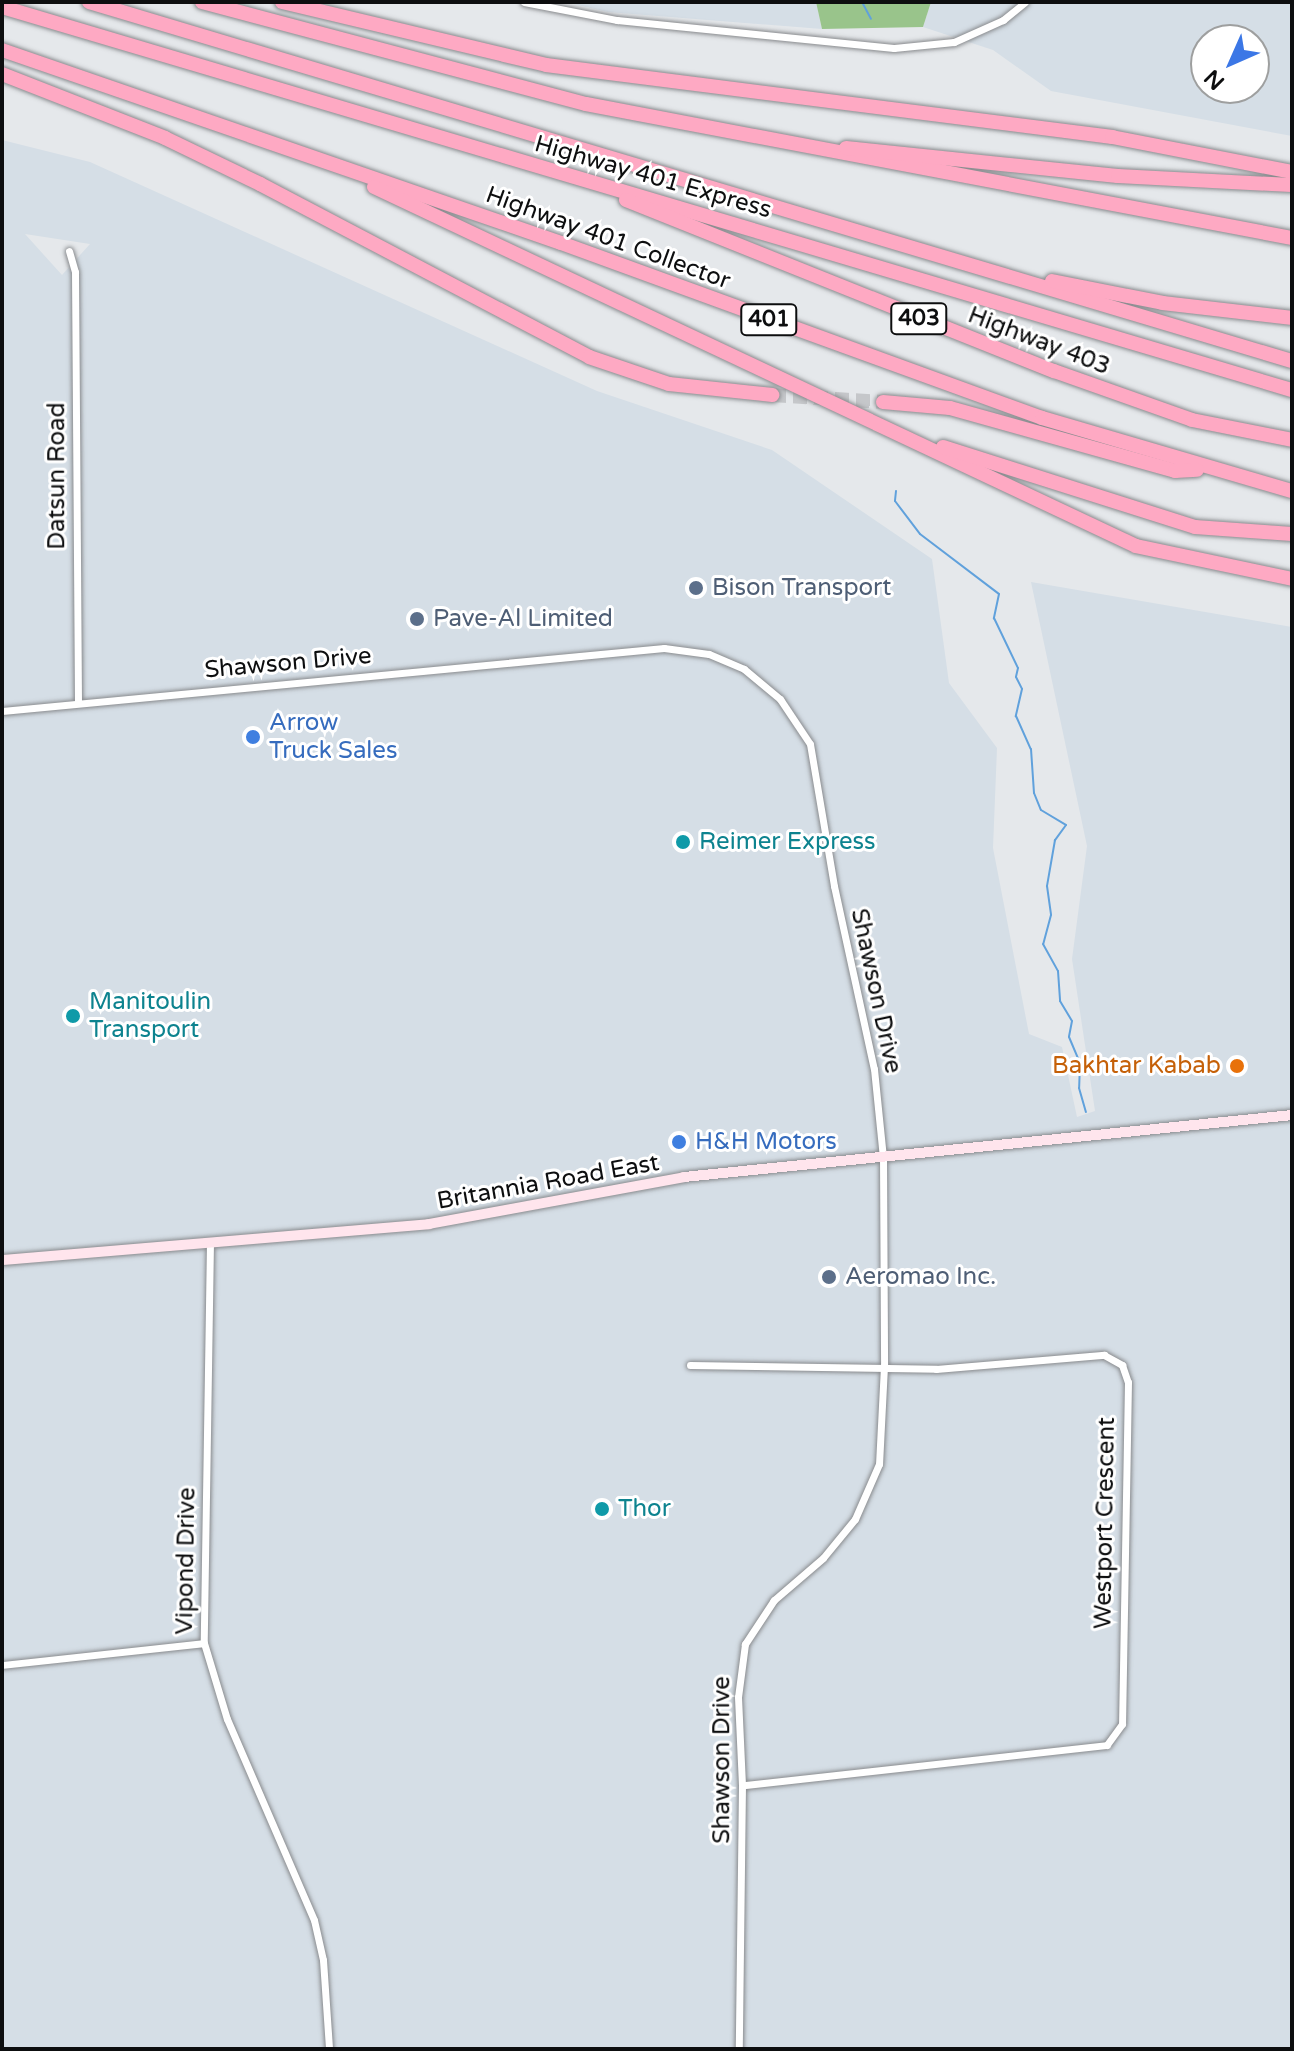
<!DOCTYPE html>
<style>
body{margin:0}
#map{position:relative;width:1294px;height:2051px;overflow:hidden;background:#e5e8eb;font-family:"Varela Round",sans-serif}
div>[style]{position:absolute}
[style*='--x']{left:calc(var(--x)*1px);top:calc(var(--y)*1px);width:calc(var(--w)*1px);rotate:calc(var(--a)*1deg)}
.built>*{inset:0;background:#d5dee6}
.green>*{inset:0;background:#99c48b}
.stream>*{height:2px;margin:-1px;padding:0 1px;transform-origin:1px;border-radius:1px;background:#60a1dc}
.highway-tunnel>*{height:14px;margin-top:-7px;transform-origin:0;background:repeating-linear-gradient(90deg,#c5c7ca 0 14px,transparent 0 21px)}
.roads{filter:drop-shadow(0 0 2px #898b8e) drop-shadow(0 0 2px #898b8e)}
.street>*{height:7px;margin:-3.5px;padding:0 3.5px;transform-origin:3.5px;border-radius:3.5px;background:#fff}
.secondary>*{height:10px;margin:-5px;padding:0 5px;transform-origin:5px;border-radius:5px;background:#ffe5ed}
.highway>*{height:14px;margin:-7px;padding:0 7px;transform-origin:7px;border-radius:7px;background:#fea9c3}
.dots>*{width:22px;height:22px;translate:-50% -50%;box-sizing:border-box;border:4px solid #fff;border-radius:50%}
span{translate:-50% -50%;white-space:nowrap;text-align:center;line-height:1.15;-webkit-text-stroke:6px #fff;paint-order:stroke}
.shield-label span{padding:2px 6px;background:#fff;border:2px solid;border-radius:6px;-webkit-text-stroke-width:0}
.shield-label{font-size:22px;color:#0d0e0f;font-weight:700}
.street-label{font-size:24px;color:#0d0e0f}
.service-label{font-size:24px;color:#4e5e75}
.left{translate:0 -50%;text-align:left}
.shop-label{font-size:24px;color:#366cbe}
.culture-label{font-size:24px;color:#0d838f}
.food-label{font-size:24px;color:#c56008}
.right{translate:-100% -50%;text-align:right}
.frame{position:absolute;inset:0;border:4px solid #0d0e0f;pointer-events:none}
.north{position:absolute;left:1190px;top:24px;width:80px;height:80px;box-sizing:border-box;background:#fff;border:2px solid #9e9f9f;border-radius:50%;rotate:225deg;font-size:22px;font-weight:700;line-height:32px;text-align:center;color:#0d0e0f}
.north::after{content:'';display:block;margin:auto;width:28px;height:36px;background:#3b77e6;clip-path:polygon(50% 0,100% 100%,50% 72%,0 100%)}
</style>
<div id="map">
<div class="built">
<i style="clip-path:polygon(565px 2px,816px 2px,822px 29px,608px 12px)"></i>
<i style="clip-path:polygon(evenodd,931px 2px,1292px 2px,1292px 136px,1051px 91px,993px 50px,923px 27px,931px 2px,1206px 40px,1254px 40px,1254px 88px,1206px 88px,1206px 40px)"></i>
<i style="clip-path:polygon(evenodd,2px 140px,90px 162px,597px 391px,772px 450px,932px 559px,949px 683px,997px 748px,993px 848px,1029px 1034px,1062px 1047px,1077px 1117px,1095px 1111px,1072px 959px,1087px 846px,1031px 582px,1292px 627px,1292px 2049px,2px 2049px,2px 140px,25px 234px,90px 244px,62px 275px,25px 234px)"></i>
</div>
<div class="green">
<i style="clip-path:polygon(816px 2px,931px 2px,923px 27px,822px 29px)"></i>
</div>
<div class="stream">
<i style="--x:862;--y:2;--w:19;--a:62"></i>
<i style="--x:896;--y:491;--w:10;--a:96"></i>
<i style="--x:895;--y:501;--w:41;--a:52.9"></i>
<i style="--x:920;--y:534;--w:99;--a:37.2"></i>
<i style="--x:999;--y:594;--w:25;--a:102"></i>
<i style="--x:994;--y:618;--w:55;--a:64.4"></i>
<i style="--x:1018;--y:668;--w:9;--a:103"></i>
<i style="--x:1016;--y:677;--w:13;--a:63"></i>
<i style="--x:1022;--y:689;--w:28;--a:103"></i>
<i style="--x:1016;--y:716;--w:36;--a:66"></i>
<i style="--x:1031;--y:749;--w:44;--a:86.1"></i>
<i style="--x:1034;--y:793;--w:18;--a:68"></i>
<i style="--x:1041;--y:810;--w:29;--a:31"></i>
<i style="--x:1066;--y:825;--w:19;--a:126"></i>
<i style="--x:1055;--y:840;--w:47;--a:99.9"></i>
<i style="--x:1047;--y:886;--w:29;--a:82"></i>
<i style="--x:1051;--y:915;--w:30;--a:105"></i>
<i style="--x:1043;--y:944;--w:31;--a:61"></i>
<i style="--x:1058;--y:971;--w:30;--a:86"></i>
<i style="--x:1060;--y:1001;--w:23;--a:59"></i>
<i style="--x:1072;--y:1021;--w:16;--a:101"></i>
<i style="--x:1069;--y:1037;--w:28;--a:67"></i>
<i style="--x:1080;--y:1063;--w:25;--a:92"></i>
<i style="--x:1079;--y:1088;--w:25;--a:74"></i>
</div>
<div class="highway-tunnel">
<i style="--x:772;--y:395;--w:111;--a:3.6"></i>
</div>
<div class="roads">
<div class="street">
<i style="--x:524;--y:2;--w:95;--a:11"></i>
<i style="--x:617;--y:20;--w:278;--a:5.8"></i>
<i style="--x:894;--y:48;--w:60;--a:-5.7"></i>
<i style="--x:954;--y:42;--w:54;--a:-24.2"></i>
<i style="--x:1003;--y:20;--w:28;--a:-39"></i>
<i style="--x:69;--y:251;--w:22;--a:74"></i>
<i style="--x:75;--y:272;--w:430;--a:89.6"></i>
<i style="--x:2;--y:711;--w:665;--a:-5.44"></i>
<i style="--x:664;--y:648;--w:45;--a:7.6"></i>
<i style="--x:709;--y:654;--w:38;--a:23"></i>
<i style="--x:744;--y:669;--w:47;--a:39.8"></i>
<i style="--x:780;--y:699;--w:54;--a:56.3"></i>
<i style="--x:810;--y:744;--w:144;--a:80.4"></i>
<i style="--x:834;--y:886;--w:187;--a:77.7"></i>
<i style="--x:874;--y:1069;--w:88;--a:84.2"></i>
<i style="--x:883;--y:1157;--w:209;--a:89.7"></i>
<i style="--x:884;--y:1366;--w:98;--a:92.9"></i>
<i style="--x:879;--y:1464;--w:60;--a:113.6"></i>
<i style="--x:855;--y:1519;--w:50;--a:129.4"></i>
<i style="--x:823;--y:1558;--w:65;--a:139.4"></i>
<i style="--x:774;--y:1600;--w:53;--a:123.4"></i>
<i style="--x:745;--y:1644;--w:53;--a:97.5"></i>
<i style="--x:738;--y:1697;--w:88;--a:87.4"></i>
<i style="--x:742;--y:1785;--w:264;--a:90.7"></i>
<i style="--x:210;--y:1242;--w:401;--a:90.9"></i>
<i style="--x:204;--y:1643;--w:79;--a:73.2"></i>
<i style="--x:227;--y:1719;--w:219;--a:66.6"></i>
<i style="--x:314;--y:1920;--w:41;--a:77.3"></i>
<i style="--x:323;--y:1960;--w:89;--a:86.1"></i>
<i style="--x:690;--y:1365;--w:246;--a:0.9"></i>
<i style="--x:936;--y:1369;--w:169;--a:-4.8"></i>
<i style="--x:1104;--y:1355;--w:21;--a:29"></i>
<i style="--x:1122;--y:1365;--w:18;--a:71"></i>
<i style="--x:1128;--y:1382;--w:342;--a:91"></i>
<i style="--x:1122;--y:1724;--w:26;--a:126"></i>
<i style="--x:1107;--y:1745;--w:367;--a:173.7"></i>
<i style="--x:2;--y:1665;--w:203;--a:-6.2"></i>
</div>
<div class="secondary">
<i style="--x:2;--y:1260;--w:429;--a:-4.8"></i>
<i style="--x:429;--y:1224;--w:259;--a:-10.4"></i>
<i style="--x:684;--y:1177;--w:611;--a:-5.82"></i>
</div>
<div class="highway">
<i style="--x:89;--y:2;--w:1255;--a:16.62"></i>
<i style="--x:202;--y:2;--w:397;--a:14.9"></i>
<i style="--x:586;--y:104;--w:719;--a:10.75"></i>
<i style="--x:282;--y:2;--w:271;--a:13.4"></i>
<i style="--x:546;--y:65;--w:571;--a:7.25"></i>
<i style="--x:1112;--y:137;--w:183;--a:11"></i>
<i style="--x:2;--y:7;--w:1346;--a:16.54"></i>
<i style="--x:2;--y:50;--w:591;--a:19.05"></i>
<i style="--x:561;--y:243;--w:512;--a:19.99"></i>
<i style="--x:1042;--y:418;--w:260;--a:16.3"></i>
<i style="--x:2;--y:74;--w:175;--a:21.4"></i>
<i style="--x:165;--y:138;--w:106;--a:25.8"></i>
<i style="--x:260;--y:184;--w:372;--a:27.7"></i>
<i style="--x:589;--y:357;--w:84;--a:18.6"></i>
<i style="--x:669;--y:384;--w:104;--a:6.1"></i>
<i style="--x:846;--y:148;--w:273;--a:5.9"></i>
<i style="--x:1118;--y:176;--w:174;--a:3"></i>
<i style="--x:374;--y:187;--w:842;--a:25.23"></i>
<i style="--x:1136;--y:546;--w:159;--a:11.9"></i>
<i style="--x:626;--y:200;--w:461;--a:21.8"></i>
<i style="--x:1054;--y:371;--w:146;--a:19.5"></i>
<i style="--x:1192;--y:420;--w:102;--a:11.3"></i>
<i style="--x:1052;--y:281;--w:113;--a:11.2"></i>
<i style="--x:1163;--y:303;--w:130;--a:6.6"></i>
<i style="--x:883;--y:402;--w:67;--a:5.1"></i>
<i style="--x:950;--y:408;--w:234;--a:15.6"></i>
<i style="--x:1175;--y:471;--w:22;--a:-3"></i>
<i style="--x:943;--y:447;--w:264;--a:17.6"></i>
<i style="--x:1195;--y:527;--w:97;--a:4.1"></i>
</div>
</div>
<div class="dots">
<i style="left:696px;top:588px;background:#5c6f8a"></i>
<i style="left:417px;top:619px;background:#5c6f8a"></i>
<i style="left:253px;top:737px;background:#3f7fe0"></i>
<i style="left:683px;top:842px;background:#0f9aa8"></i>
<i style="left:73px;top:1016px;background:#0f9aa8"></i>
<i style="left:1237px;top:1066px;background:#e8710a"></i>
<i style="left:679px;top:1142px;background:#3f7fe0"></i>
<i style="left:829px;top:1277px;background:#5c6f8a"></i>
<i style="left:602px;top:1509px;background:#0f9aa8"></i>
</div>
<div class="shield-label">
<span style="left:919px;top:319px">403</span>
<span style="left:769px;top:320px">401</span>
</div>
<div class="street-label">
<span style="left:653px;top:177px;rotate:16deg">Highway 401 Express</span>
<span style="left:608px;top:238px;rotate:20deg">Highway 401 Collector</span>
<span style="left:1039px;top:341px;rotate:21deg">Highway 403</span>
<span style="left:57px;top:476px;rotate:-90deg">Datsun Road</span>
<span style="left:288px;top:663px;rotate:-5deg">Shawson Drive</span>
<span style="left:876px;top:991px;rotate:78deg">Shawson Drive</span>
<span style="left:548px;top:1182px;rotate:-10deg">Britannia Road East</span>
<span style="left:1105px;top:1523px;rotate:-89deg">Westport Crescent</span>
<span style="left:186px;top:1561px;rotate:-89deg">Vipond Drive</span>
<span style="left:722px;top:1760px;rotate:-90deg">Shawson Drive</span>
</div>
<div class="service-label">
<span class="left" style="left:712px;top:588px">Bison Transport</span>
<span class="left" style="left:433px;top:619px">Pave-Al Limited</span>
<span class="left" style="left:845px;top:1277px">Aeromao Inc.</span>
</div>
<div class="shop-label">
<span class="left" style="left:269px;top:737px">Arrow<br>Truck Sales</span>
<span class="left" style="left:695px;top:1142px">H&amp;H Motors</span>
</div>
<div class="culture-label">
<span class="left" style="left:699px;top:842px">Reimer Express</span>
<span class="left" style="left:89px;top:1016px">Manitoulin<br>Transport</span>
<span class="left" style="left:618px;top:1509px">Thor</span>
</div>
<div class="food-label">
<span class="right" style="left:1221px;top:1066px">Bakhtar Kabab</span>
</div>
<div class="frame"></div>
<div class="north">N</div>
</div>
